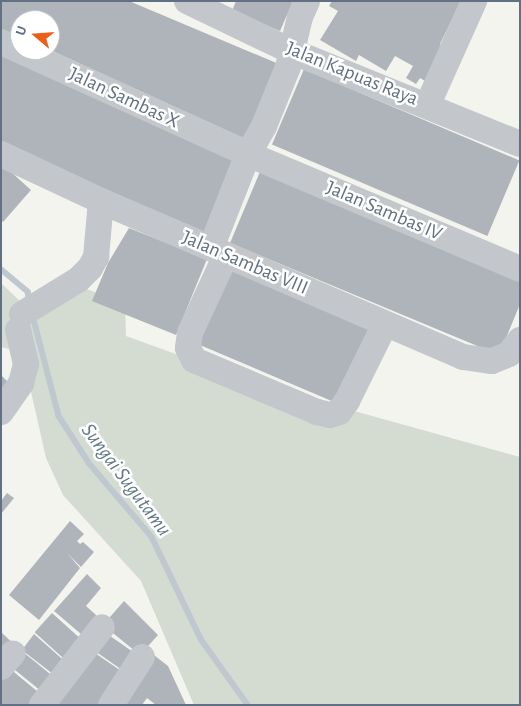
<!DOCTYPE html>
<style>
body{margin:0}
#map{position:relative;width:521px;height:706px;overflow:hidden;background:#f4f4ef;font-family:"Alegreya Sans",sans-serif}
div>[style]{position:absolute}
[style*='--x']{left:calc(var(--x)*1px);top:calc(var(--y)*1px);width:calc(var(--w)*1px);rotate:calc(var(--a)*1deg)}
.green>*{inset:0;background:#d4dbd0}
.stream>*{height:5.5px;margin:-2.75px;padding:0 2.75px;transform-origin:2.75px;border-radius:2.75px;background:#bfc8ce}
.building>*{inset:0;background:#aeb4ba;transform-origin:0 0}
.minor>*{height:26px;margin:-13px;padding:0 13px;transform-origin:13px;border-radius:13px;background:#c3c6ca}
span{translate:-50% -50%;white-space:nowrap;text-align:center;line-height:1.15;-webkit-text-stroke:5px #fff;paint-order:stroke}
.street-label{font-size:20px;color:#617082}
.water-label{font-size:21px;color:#627987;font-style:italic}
.frame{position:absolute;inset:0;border:2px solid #617082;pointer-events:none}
.north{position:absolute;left:10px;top:10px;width:50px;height:50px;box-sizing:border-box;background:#fff;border:1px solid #c0c6cd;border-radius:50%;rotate:288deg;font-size:14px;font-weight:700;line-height:20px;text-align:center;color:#617082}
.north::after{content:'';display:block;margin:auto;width:18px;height:22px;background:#ec5f18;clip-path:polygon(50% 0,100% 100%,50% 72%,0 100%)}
</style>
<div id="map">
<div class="green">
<i style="clip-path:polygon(1px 283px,21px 302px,79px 286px,125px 304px,126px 336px,264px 386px,520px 457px,520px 705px,194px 705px,141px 581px,63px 495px,46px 458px,22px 352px,1px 347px)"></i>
</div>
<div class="stream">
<i style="--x:1;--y:269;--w:35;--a:40"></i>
<i style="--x:28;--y:292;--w:10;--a:79"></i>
<i style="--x:33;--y:316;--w:103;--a:75.4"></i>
<i style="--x:59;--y:416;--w:56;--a:57.4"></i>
<i style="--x:89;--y:463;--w:97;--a:49.6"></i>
<i style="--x:152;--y:537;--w:113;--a:64.3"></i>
<i style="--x:201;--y:639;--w:81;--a:54.5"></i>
</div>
<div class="building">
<i style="clip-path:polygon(1px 1px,129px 1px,286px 67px,254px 143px,50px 50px,50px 20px,20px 20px,20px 45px,1px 38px)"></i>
<i style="clip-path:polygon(236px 1px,293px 1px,280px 31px,232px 11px)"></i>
<i style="clip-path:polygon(332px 1px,461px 1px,440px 44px,450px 49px,430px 84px,420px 78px,416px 84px,406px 78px,413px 66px,395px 56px,386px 71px,359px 55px,356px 61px,320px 40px,338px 11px,329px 6px)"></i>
<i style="left:1px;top:54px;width:265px;height:89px;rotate:23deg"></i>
<i style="left:304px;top:69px;width:234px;height:82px;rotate:23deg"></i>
<i style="clip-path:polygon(1px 163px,31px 190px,3px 222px,1px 220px)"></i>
<i style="clip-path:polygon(262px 167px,520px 274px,520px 304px,499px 355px,230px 243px)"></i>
<i style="clip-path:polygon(129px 228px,207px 259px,176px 335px,92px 301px,108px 263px)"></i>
<i style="left:226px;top:267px;width:156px;height:82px;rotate:23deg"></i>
<i style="clip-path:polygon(1px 375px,11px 385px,1px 395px)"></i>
<i style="clip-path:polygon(7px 493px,14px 498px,1px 514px,1px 501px)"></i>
<i style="clip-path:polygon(70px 521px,84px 534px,77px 541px,80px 544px,83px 542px,94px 552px,81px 567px,67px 553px,80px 568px,39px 620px,9px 595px)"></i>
<i style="clip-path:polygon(87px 574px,101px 588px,86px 606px,96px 615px,88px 640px,54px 611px)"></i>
<i style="clip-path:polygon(124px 601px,158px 635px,140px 655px,103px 625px)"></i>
<i style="left:52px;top:613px;width:47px;height:26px;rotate:42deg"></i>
<i style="left:103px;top:631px;width:45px;height:21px;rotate:35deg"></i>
<i style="clip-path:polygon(2px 633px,16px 646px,10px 653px,1px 645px)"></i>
<i style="clip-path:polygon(34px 634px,69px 665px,58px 678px,22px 650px)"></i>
<i style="clip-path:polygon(89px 649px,127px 675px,109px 705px,55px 705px)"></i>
<i style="left:23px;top:652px;width:44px;height:19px;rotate:39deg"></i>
<i style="clip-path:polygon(150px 652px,168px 666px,186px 705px,156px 705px,147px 698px,142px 705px,114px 705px)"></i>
<i style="clip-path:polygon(9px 668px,43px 696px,37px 705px,1px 705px,1px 678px)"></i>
</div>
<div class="minor">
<i style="--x:187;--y:1;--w:115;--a:25.7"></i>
<i style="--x:291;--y:51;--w:247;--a:22.1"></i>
<i style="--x:1;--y:42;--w:271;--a:24.4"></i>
<i style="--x:248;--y:154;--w:295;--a:22.9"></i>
<i style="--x:428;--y:104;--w:113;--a:-65.9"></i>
<i style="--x:1;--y:154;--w:110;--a:25.2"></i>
<i style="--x:101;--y:201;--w:394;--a:23.3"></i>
<i style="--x:463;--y:357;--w:29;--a:8"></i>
<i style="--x:492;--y:361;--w:18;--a:-22"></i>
<i style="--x:509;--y:354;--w:18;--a:-52"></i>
<i style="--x:211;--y:248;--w:101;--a:-68.5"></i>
<i style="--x:248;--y:154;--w:32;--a:-60"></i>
<i style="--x:264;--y:126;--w:64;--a:-67.9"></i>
<i style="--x:288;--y:67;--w:51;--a:-76.5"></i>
<i style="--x:300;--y:17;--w:17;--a:-66"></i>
<i style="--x:226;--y:255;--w:86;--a:114.8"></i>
<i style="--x:190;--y:333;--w:15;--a:98"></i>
<i style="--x:188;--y:348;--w:13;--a:63"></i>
<i style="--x:194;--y:360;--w:134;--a:22.9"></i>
<i style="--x:317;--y:412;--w:13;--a:13"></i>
<i style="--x:330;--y:415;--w:9;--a:-18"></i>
<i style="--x:339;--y:412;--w:14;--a:-54"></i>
<i style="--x:347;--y:401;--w:86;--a:-63.7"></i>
<i style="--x:22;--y:314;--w:66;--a:-31.3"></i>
<i style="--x:78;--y:280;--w:17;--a:-45"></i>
<i style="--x:90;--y:268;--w:13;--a:-61"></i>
<i style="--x:96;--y:257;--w:56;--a:-84.9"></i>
<i style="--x:1;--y:412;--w:35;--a:-55"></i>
<i style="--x:21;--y:383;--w:20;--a:-75"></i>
<i style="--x:26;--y:364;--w:35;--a:-103"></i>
<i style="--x:1;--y:667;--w:18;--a:-49"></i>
<i style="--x:42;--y:705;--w:98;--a:-52.4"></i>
<i style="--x:111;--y:705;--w:57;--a:-57.1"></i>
</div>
<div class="street-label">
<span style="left:352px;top:74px;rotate:22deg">Jalan Kapuas Raya</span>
<span style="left:124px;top:98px;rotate:25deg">Jalan Sambas X</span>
<span style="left:384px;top:211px;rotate:23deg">Jalan Sambas IV</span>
<span style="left:245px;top:263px;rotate:23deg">Jalan Sambas VIII</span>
</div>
<div class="water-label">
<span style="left:126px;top:480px;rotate:53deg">Sungai Sugutamu</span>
</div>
<div class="frame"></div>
<div class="north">U</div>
</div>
